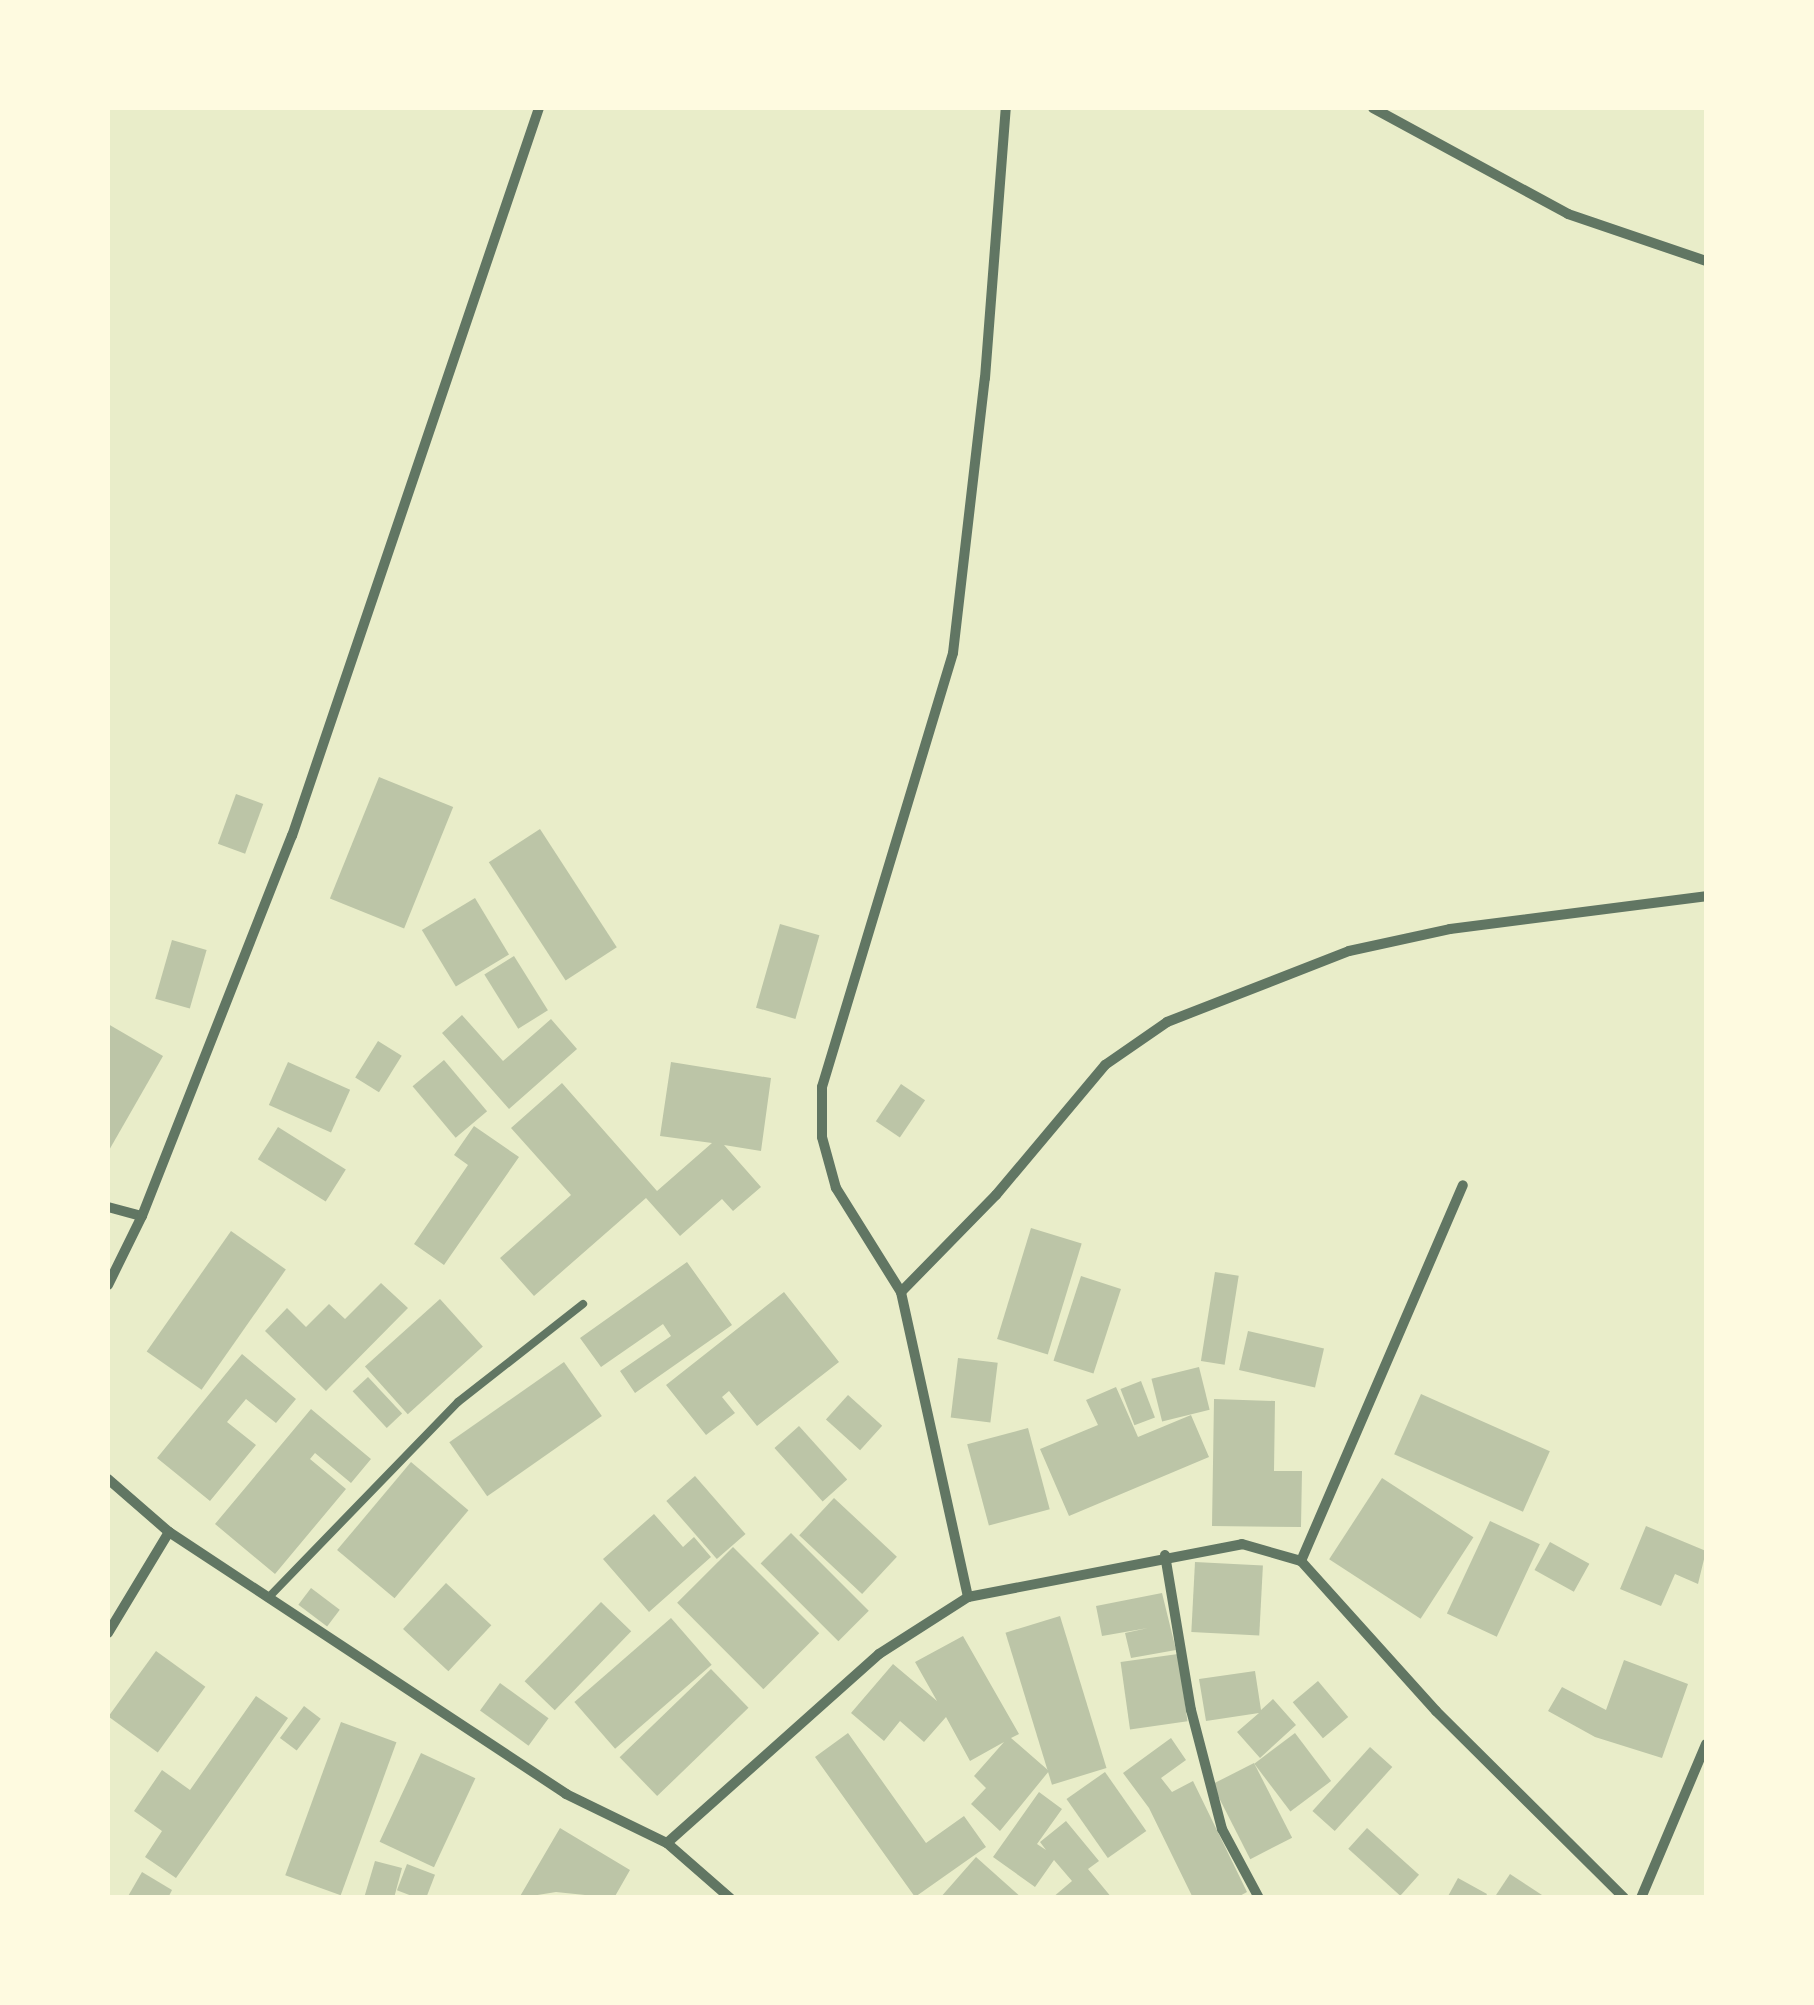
<!DOCTYPE html>
<style>
body{margin:0}
#map{position:relative;width:1814px;height:2005px;overflow:hidden;background:#e9edc9;font-family:Jost,sans-serif}
div>[style]{position:absolute}
[style*='--x']{left:calc(var(--x)*1px);top:calc(var(--y)*1px);width:calc(var(--w)*1px);rotate:calc(var(--a)*1deg)}
.building>*{inset:0;background:#bcc5a7;transform-origin:0 0}
.service>*{height:8px;margin:-4px;padding:0 4px;transform-origin:4px;border-radius:4px;background:#617663}
.minor>*{height:10px;margin:-5px;padding:0 5px;transform-origin:5px;border-radius:5px;background:#617663}
span{translate:-50% -50%;white-space:nowrap;text-align:center;line-height:1.15;-webkit-text-stroke:8px #fefae0;paint-order:stroke}
.frame{position:absolute;inset:0;border:110px solid #fefae0;pointer-events:none}
</style>
<div id="map">
<div class="building">
<i style="left:379px;top:777px;width:80px;height:131px;rotate:22deg"></i>
<i style="left:236px;top:794px;width:29px;height:53px;rotate:20deg"></i>
<i style="left:540px;top:829px;width:141px;height:61px;rotate:57deg"></i>
<i style="left:475px;top:898px;width:66px;height:62px;rotate:59deg"></i>
<i style="left:780px;top:924px;width:41px;height:87px;rotate:16deg"></i>
<i style="left:172px;top:940px;width:36px;height:61px;rotate:16deg"></i>
<i style="left:514px;top:956px;width:64px;height:35px;rotate:58deg"></i>
<i style="clip-path:polygon(462px 1015px,503px 1061px,551px 1019px,577px 1049px,509px 1109px,442px 1033px)"></i>
<i style="clip-path:polygon(108px 1024px,163px 1056px,108px 1152px)"></i>
<i style="left:378px;top:1041px;width:28px;height:43px;rotate:32deg"></i>
<i style="left:444px;top:1060px;width:67px;height:41px;rotate:50deg"></i>
<i style="left:288px;top:1062px;width:68px;height:47px;rotate:24deg"></i>
<i style="clip-path:polygon(671px 1062px,771px 1078px,761px 1151px,724px 1145px,761px 1187px,733px 1211px,722px 1199px,680px 1236px,646px 1198px,534px 1296px,500px 1258px,571px 1195px,511px 1128px,562px 1083px,657px 1191px,712px 1143px,660px 1136px)"></i>
<i style="left:901px;top:1084px;width:29px;height:45px;rotate:34deg"></i>
<i style="clip-path:polygon(474px 1126px,519px 1157px,444px 1265px,414px 1244px,468px 1165px,454px 1155px)"></i>
<i style="left:278px;top:1127px;width:80px;height:38px;rotate:32deg"></i>
<i style="left:1031px;top:1228px;width:53px;height:116px;rotate:17deg"></i>
<i style="left:231px;top:1231px;width:67px;height:147px;rotate:35deg"></i>
<i style="clip-path:polygon(687px 1262px,732px 1325px,635px 1393px,620px 1371px,671px 1336px,663px 1324px,601px 1367px,580px 1338px)"></i>
<i style="left:1215px;top:1272px;width:24px;height:90px;rotate:9deg"></i>
<i style="left:1081px;top:1276px;width:42px;height:89px;rotate:18deg"></i>
<i style="clip-path:polygon(381px 1283px,408px 1308px,326px 1391px,265px 1331px,287px 1308px,306px 1327px,329px 1304px,345px 1319px)"></i>
<i style="clip-path:polygon(784px 1292px,839px 1362px,757px 1426px,729px 1391px,722px 1397px,735px 1413px,706px 1435px,666px 1385px)"></i>
<i style="left:440px;top:1299px;width:64px;height:101px;rotate:48deg"></i>
<i style="left:1248px;top:1331px;width:78px;height:40px;rotate:13deg"></i>
<i style="clip-path:polygon(242px 1354px,296px 1399px,276px 1423px,246px 1399px,227px 1422px,256px 1445px,210px 1501px,157px 1458px)"></i>
<i style="left:958px;top:1358px;width:40px;height:60px;rotate:7deg"></i>
<i style="left:564px;top:1362px;width:66px;height:140px;rotate:55deg"></i>
<i style="left:1199px;top:1367px;width:44px;height:49px;rotate:76deg"></i>
<i style="left:368px;top:1377px;width:50px;height:21px;rotate:47deg"></i>
<i style="left:1141px;top:1381px;width:39px;height:22px;rotate:69deg"></i>
<i style="clip-path:polygon(1116px 1387px,1138px 1437px,1191px 1415px,1209px 1457px,1069px 1516px,1040px 1449px,1098px 1425px,1086px 1400px)"></i>
<i style="left:1421px;top:1394px;width:141px;height:66px;rotate:24deg"></i>
<i style="left:848px;top:1395px;width:46px;height:33px;rotate:42deg"></i>
<i style="clip-path:polygon(1214px 1399px,1275px 1401px,1274px 1471px,1302px 1471px,1301px 1527px,1212px 1526px)"></i>
<i style="clip-path:polygon(311px 1409px,371px 1459px,351px 1483px,315px 1453px,310px 1459px,346px 1489px,275px 1574px,215px 1524px)"></i>
<i style="left:799px;top:1426px;width:72px;height:33px;rotate:48deg"></i>
<i style="left:1028px;top:1428px;width:84px;height:63px;rotate:75deg"></i>
<i style="left:411px;top:1462px;width:75px;height:115px;rotate:40deg"></i>
<i style="left:695px;top:1476px;width:77px;height:38px;rotate:49deg"></i>
<i style="left:1382px;top:1478px;width:109px;height:97px;rotate:33deg"></i>
<i style="left:834px;top:1498px;width:86px;height:51px;rotate:43deg"></i>
<i style="clip-path:polygon(654px 1514px,683px 1547px,694px 1537px,711px 1557px,649px 1612px,603px 1559px)"></i>
<i style="left:1490px;top:1521px;width:55px;height:102px;rotate:25deg"></i>
<i style="clip-path:polygon(1646px 1526px,1706px 1551px,1698px 1584px,1675px 1574px,1661px 1606px,1620px 1589px)"></i>
<i style="left:791px;top:1533px;width:110px;height:43px;rotate:45deg"></i>
<i style="left:1550px;top:1542px;width:45px;height:32px;rotate:29deg"></i>
<i style="left:733px;top:1547px;width:122px;height:79px;rotate:45deg"></i>
<i style="left:1195px;top:1562px;width:68px;height:70px;rotate:3deg"></i>
<i style="left:446px;top:1583px;width:62px;height:63px;rotate:43deg"></i>
<i style="left:311px;top:1588px;width:36px;height:21px;rotate:37deg"></i>
<i style="clip-path:polygon(1162px 1593px,1176px 1650px,1131px 1658px,1125px 1633px,1148px 1628px,1102px 1636px,1096px 1606px)"></i>
<i style="left:601px;top:1602px;width:42px;height:110px;rotate:44deg"></i>
<i style="left:1060px;top:1616px;width:159px;height:57px;rotate:73deg"></i>
<i style="left:671px;top:1618px;width:62px;height:128px;rotate:49deg"></i>
<i style="clip-path:polygon(963px 1636px,1019px 1734px,1011px 1738px,1049px 1771px,1000px 1831px,971px 1804px,986px 1788px,974px 1776px,1004px 1742px,970px 1761px,946px 1717px,924px 1742px,900px 1721px,884px 1741px,851px 1713px,893px 1664px,937px 1701px,915px 1662px)"></i>
<i style="left:156px;top:1651px;width:61px;height:81px;rotate:36deg"></i>
<i style="left:1178px;top:1654px;width:68px;height:58px;rotate:82deg"></i>
<i style="clip-path:polygon(1624px 1660px,1688px 1684px,1662px 1758px,1595px 1737px,1548px 1711px,1562px 1687px,1606px 1710px)"></i>
<i style="left:711px;top:1669px;width:54px;height:127px;rotate:46deg"></i>
<i style="clip-path:polygon(1255px 1671px,1261px 1710px,1273px 1699px,1296px 1725px,1260px 1758px,1237px 1732px,1259px 1713px,1206px 1721px,1199px 1679px)"></i>
<i style="left:1318px;top:1681px;width:47px;height:33px;rotate:50deg"></i>
<i style="left:500px;top:1683px;width:60px;height:34px;rotate:36deg"></i>
<i style="clip-path:polygon(256px 1696px,288px 1718px,176px 1878px,145px 1857px,162px 1831px,134px 1811px,162px 1770px,190px 1790px)"></i>
<i style="left:304px;top:1706px;width:21px;height:40px;rotate:37deg"></i>
<i style="left:341px;top:1722px;width:59px;height:163px;rotate:20deg"></i>
<i style="clip-path:polygon(848px 1733px,926px 1843px,964px 1816px,986px 1847px,915px 1897px,815px 1757px)"></i>
<i style="left:1295px;top:1733px;width:60px;height:51px;rotate:53deg"></i>
<i style="clip-path:polygon(1171px 1738px,1186px 1760px,1161px 1778px,1172px 1792px,1193px 1781px,1247px 1892px,1236px 1898px,1193px 1898px,1149px 1808px,1123px 1773px)"></i>
<i style="left:1370px;top:1747px;width:30px;height:86px;rotate:42deg"></i>
<i style="left:421px;top:1753px;width:60px;height:98px;rotate:25deg"></i>
<i style="left:1254px;top:1763px;width:84px;height:47px;rotate:63deg"></i>
<i style="left:1105px;top:1772px;width:72px;height:47px;rotate:55deg"></i>
<i style="clip-path:polygon(1039px 1792px,1062px 1809px,1037px 1844px,1046px 1850px,1040px 1842px,1066px 1821px,1099px 1861px,1088px 1869px,1112px 1898px,1052px 1898px,1072px 1881px,1054px 1860px,1035px 1887px,993px 1857px)"></i>
<i style="clip-path:polygon(560px 1828px,630px 1870px,614px 1898px,556px 1892px,519px 1898px)"></i>
<i style="left:1367px;top:1828px;width:70px;height:28px;rotate:42deg"></i>
<i style="clip-path:polygon(976px 1857px,1022px 1898px,940px 1898px)"></i>
<i style="clip-path:polygon(375px 1861px,402px 1868px,394px 1898px,364px 1898px)"></i>
<i style="left:407px;top:1864px;width:30px;height:28px;rotate:21deg"></i>
<i style="clip-path:polygon(142px 1872px,172px 1890px,168px 1898px,127px 1898px)"></i>
<i style="clip-path:polygon(1510px 1874px,1542px 1895px,1540px 1898px,1494px 1898px)"></i>
<i style="clip-path:polygon(1458px 1878px,1487px 1894px,1485px 1898px,1447px 1898px)"></i>
</div>
<div class="service">
<i style="--x:268;--y:1598;--w:273;--a:-45.9"></i>
<i style="--x:458;--y:1402;--w:159;--a:-38.1"></i>
</div>
<div class="minor">
<i style="--x:1373;--y:108;--w:222;--a:28.5"></i>
<i style="--x:1568;--y:214;--w:146;--a:18.8"></i>
<i style="--x:108;--y:1207;--w:35;--a:15"></i>
<i style="--x:108;--y:1285;--w:77;--a:-63.8"></i>
<i style="--x:142;--y:1216;--w:409;--a:-68.5"></i>
<i style="--x:292;--y:836;--w:769;--a:-71.26"></i>
<i style="--x:901;--y:1292;--w:136;--a:-45.6"></i>
<i style="--x:996;--y:1195;--w:170;--a:-50"></i>
<i style="--x:1105;--y:1065;--w:75;--a:-34.7"></i>
<i style="--x:1167;--y:1022;--w:195;--a:-21.3"></i>
<i style="--x:1349;--y:951;--w:103;--a:-12.3"></i>
<i style="--x:1450;--y:929;--w:258;--a:-7.3"></i>
<i style="--x:108;--y:1479;--w:81;--a:41"></i>
<i style="--x:169;--y:1532;--w:476;--a:33.4"></i>
<i style="--x:566;--y:1794;--w:112;--a:25.9"></i>
<i style="--x:667;--y:1843;--w:284;--a:-41.7"></i>
<i style="--x:879;--y:1654;--w:106;--a:-32.6"></i>
<i style="--x:968;--y:1597;--w:279;--a:-10.9"></i>
<i style="--x:1242;--y:1544;--w:61;--a:16.1"></i>
<i style="--x:1301;--y:1561;--w:202;--a:48"></i>
<i style="--x:1436;--y:1711;--w:265;--a:44.8"></i>
<i style="--x:1165;--y:1555;--w:157;--a:80.5"></i>
<i style="--x:1191;--y:1710;--w:123;--a:75.4"></i>
<i style="--x:1222;--y:1829;--w:78;--a:61.8"></i>
<i style="--x:1301;--y:1561;--w:409;--a:-66.7"></i>
<i style="--x:968;--y:1597;--w:312;--a:-102.4"></i>
<i style="--x:901;--y:1292;--w:123;--a:-122"></i>
<i style="--x:836;--y:1188;--w:53;--a:-105.4"></i>
<i style="--x:822;--y:1137;--w:50;--a:-90"></i>
<i style="--x:822;--y:1087;--w:453;--a:-73.2"></i>
<i style="--x:953;--y:653;--w:277;--a:-83.4"></i>
<i style="--x:985;--y:378;--w:271;--a:-85.6"></i>
<i style="--x:108;--y:1633;--w:118;--a:-58.9"></i>
<i style="--x:667;--y:1843;--w:84;--a:41.1"></i>
<i style="--x:1641;--y:1898;--w:167;--a:-67.1"></i>
</div>
<div class="frame"></div>
</div>
